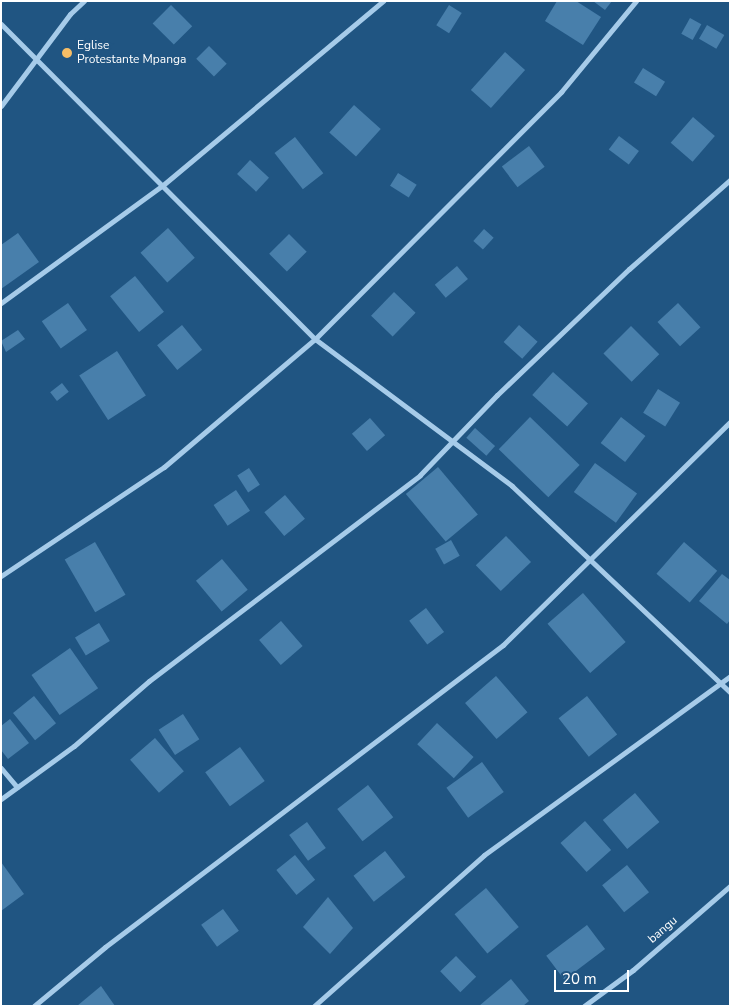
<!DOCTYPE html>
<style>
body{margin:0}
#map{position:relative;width:731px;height:1007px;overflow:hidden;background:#205582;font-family:"Nunito Sans",sans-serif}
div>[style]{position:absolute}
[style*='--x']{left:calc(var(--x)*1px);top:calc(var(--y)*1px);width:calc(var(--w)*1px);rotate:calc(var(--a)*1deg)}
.building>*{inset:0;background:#487fab;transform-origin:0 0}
.street>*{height:5px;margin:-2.5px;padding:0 2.5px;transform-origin:2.5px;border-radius:2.5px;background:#a6cbe9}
.dots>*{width:14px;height:14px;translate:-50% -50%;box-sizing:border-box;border:2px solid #205582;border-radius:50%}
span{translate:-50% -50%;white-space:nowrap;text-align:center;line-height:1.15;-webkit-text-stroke:4px #205582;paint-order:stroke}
.poi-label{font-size:12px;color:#fff}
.left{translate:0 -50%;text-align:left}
.street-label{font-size:12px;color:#fff}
.frame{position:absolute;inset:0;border:2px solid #fff;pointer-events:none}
.scale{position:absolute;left:554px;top:970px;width:75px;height:22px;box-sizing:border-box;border:2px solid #fff;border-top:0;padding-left:6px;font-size:15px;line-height:18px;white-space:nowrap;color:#fff;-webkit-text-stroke:4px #205582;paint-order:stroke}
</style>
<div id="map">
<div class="building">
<i style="clip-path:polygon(557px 1px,576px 1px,601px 17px,583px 45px,545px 21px)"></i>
<i style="clip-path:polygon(593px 1px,612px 1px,605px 10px)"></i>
<i style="left:171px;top:5px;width:30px;height:26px;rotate:45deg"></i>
<i style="left:449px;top:5px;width:15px;height:24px;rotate:32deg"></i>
<i style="left:690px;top:18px;width:13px;height:18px;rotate:29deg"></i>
<i style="left:707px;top:25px;width:20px;height:16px;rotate:30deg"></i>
<i style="left:209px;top:46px;width:25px;height:18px;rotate:45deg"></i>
<i style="left:505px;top:52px;width:27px;height:51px;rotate:42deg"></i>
<i style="left:643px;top:68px;width:26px;height:17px;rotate:32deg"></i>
<i style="left:354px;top:105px;width:36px;height:37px;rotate:42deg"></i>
<i style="left:693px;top:117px;width:29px;height:34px;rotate:41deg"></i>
<i style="left:619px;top:136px;width:25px;height:17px;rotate:37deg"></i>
<i style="left:295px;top:137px;width:46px;height:26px;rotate:52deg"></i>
<i style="left:529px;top:146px;width:26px;height:34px;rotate:53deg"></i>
<i style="left:250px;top:160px;width:26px;height:19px;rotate:43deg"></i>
<i style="left:398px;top:173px;width:22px;height:15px;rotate:32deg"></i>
<i style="left:168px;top:228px;width:40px;height:37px;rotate:48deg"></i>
<i style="left:484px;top:229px;width:13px;height:16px;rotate:42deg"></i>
<i style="clip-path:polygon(18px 233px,39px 262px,1px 289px,1px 245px)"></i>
<i style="left:289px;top:234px;width:25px;height:28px;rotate:45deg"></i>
<i style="left:457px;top:266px;width:17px;height:29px;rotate:50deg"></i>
<i style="left:135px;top:276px;width:46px;height:32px;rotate:51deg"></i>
<i style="left:394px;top:292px;width:30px;height:33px;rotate:44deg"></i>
<i style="left:68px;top:303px;width:33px;height:32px;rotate:55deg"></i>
<i style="left:678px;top:303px;width:33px;height:28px;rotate:47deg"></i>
<i style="left:182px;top:325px;width:32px;height:32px;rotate:51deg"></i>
<i style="left:519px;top:325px;width:25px;height:23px;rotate:42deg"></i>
<i style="left:631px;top:326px;width:40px;height:39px;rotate:45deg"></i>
<i style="clip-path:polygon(18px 330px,25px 339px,6px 352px,1px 341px)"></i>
<i style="left:117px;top:351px;width:53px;height:45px;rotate:57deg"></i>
<i style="left:553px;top:372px;width:47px;height:31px;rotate:42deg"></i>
<i style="left:62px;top:383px;width:11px;height:15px;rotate:52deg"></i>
<i style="left:658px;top:389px;width:26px;height:28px;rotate:32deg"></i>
<i style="left:530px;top:417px;width:69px;height:45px;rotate:44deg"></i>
<i style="left:621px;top:417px;width:31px;height:33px;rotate:38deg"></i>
<i style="left:370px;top:418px;width:23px;height:24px;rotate:49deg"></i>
<i style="left:475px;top:428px;width:27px;height:13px;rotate:42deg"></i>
<i style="left:595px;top:463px;width:52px;height:36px;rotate:36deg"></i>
<i style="left:438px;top:467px;width:62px;height:42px;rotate:50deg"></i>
<i style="left:249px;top:468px;width:20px;height:14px;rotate:57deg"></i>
<i style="left:236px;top:490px;width:25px;height:27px;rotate:56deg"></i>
<i style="left:285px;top:495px;width:31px;height:27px;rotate:50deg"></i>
<i style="left:506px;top:536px;width:36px;height:42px;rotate:46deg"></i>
<i style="left:451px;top:540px;width:18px;height:18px;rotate:61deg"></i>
<i style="left:95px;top:542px;width:61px;height:35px;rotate:60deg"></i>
<i style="left:684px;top:542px;width:44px;height:42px;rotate:41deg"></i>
<i style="left:222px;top:559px;width:40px;height:34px;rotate:50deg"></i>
<i style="clip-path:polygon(722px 574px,730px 580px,730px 620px,727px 624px,699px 601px)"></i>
<i style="left:583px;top:593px;width:65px;height:47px;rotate:49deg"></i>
<i style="left:426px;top:608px;width:30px;height:21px;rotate:53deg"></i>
<i style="left:281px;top:621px;width:33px;height:29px;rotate:49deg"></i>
<i style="left:99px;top:623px;width:21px;height:28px;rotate:59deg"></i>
<i style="left:70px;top:648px;width:49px;height:47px;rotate:55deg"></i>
<i style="left:496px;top:676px;width:48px;height:41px;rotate:49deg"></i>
<i style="left:34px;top:696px;width:35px;height:27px;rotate:51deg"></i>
<i style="left:587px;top:696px;width:49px;height:36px;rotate:52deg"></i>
<i style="left:183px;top:714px;width:30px;height:29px;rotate:57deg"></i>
<i style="clip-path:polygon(10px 719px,29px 743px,8px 759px,1px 750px,1px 726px)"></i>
<i style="left:437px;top:723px;width:50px;height:29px;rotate:43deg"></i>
<i style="left:155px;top:738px;width:44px;height:33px;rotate:49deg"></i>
<i style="left:240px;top:747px;width:42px;height:43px;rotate:54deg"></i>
<i style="left:482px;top:762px;width:37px;height:44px;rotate:54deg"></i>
<i style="left:368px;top:785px;width:41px;height:39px;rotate:52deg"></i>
<i style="left:635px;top:793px;width:38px;height:42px;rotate:50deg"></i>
<i style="left:585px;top:821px;width:39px;height:33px;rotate:48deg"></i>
<i style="left:307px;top:822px;width:32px;height:22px;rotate:54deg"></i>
<i style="left:385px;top:851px;width:33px;height:40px;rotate:52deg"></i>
<i style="left:295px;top:855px;width:32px;height:24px;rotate:51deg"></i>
<i style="clip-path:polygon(1px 862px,24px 894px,1px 911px)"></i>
<i style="left:627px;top:865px;width:35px;height:32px;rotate:51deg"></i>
<i style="left:486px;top:888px;width:51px;height:41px;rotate:50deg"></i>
<i style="clip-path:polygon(328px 897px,353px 928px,330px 954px,303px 927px)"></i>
<i style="left:223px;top:909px;width:27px;height:27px;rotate:54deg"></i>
<i style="left:587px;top:925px;width:30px;height:51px;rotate:53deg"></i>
<i style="left:456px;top:956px;width:29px;height:22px;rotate:46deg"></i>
<i style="clip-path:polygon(511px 979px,529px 1001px,523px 1006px,479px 1006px)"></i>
<i style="clip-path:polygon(101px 986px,115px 1006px,77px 1006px)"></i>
</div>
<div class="street">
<i style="--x:1;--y:24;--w:445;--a:45.1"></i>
<i style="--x:315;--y:339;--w:246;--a:36.7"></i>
<i style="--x:512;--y:486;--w:300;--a:43.4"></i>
<i style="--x:1;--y:106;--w:115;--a:-53.1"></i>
<i style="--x:70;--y:14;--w:19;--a:-43"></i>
<i style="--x:1;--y:303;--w:200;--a:-36.1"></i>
<i style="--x:163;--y:185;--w:287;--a:-39.9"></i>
<i style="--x:1;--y:576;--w:196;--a:-33.8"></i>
<i style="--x:164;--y:467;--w:198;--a:-40.3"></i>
<i style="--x:315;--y:339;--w:349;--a:-45.1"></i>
<i style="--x:561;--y:92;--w:118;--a:-50.5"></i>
<i style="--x:1;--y:768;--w:25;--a:50"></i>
<i style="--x:1;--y:799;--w:90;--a:-36"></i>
<i style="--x:74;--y:746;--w:99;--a:-40.9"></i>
<i style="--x:149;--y:681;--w:340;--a:-37.2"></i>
<i style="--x:420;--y:475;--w:111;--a:-46.1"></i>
<i style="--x:497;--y:395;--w:182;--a:-43.7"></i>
<i style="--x:629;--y:269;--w:135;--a:-41.4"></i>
<i style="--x:34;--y:1006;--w:92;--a:-39.7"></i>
<i style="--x:105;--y:947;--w:500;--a:-37.2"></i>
<i style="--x:503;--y:645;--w:318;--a:-44.5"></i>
<i style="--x:314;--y:1006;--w:227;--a:-41.6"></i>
<i style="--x:484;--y:855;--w:304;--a:-36"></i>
<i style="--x:584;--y:1006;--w:61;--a:-36.3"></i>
<i style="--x:633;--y:970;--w:128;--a:-40.9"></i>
</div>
<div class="dots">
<i style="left:67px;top:53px;background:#f7be66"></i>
</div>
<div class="poi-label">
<span class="left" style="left:77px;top:53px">Eglise<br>Protestante Mpanga</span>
</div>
<div class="street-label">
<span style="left:663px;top:930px;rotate:-41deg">bangu</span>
</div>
<div class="frame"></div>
<div class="scale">20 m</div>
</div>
